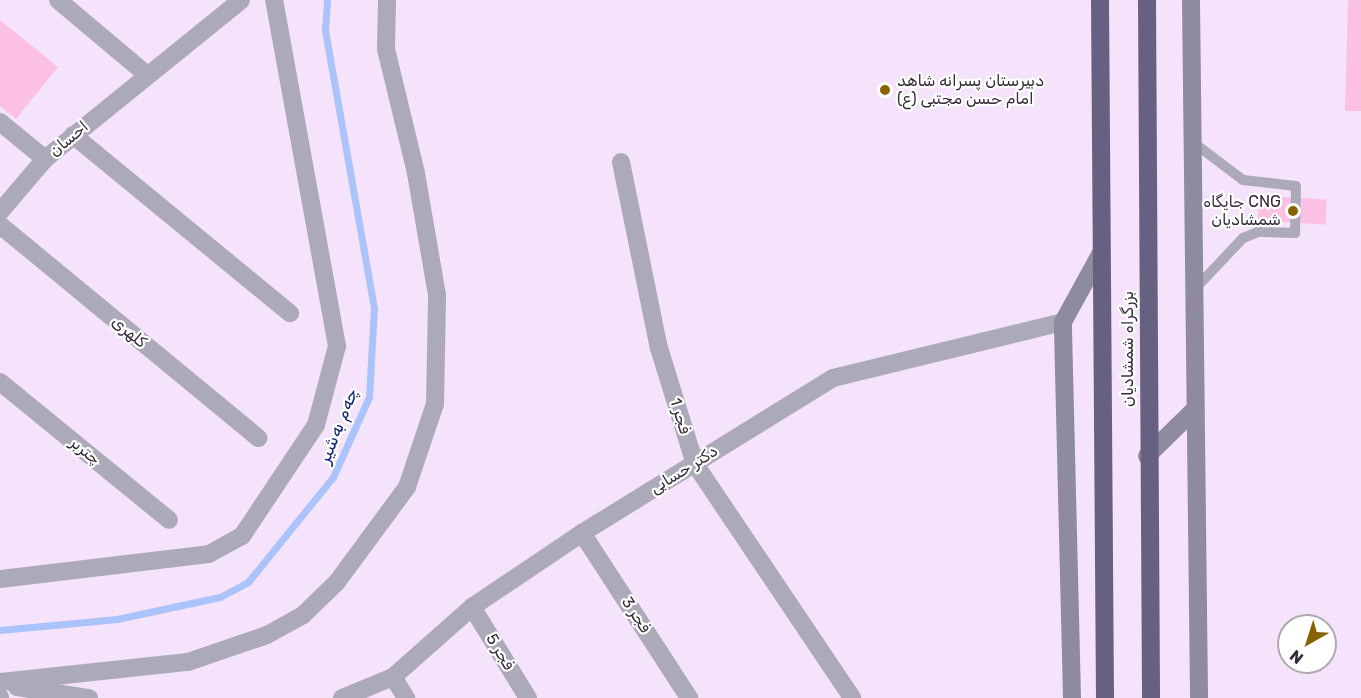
<!DOCTYPE html>
<meta charset="utf-8">
<style>
body{margin:0}
#map{position:relative;width:1361px;height:698px;overflow:hidden;background:#f5e2fb;font-family:Rubik,Vazirmatn,sans-serif}
div>[style]{position:absolute}
[style*='--x']{left:calc(var(--x)*1px);top:calc(var(--y)*1px);width:calc(var(--w)*1px);rotate:calc(var(--a)*1deg)}
.stream>*{height:7px;margin:-3.5px;padding:0 3.5px;transform-origin:3.5px;border-radius:3.5px;background:#abc3fb}
.building>*{inset:0;background:#fdc0e5;transform-origin:0 0}
.lane>*{height:10px;margin:-5px;padding:0 5px;transform-origin:5px;border-radius:5px;background:#acaab9}
.street>*{height:18px;margin:-9px;padding:0 9px;transform-origin:9px;border-radius:9px;background:#acaab9}
.secondary>*{height:18px;margin:-9px;padding:0 9px;transform-origin:9px;border-radius:9px;background:#8e8ba1}
.highway>*{height:18px;margin:-9px;padding:0 9px;transform-origin:9px;border-radius:9px;background:#666180}
.dots>*{width:16px;height:16px;translate:-50% -50%;box-sizing:border-box;border:3px solid #fff;border-radius:50%}
span{translate:-50% -50%;white-space:nowrap;text-align:center;line-height:1.15;-webkit-text-stroke:4.5px #fff;paint-order:stroke}
.poi-label{font-size:16px;color:#352c38}
.left{translate:0 -50%;text-align:left}
.right{translate:-100% -50%;text-align:right}
.street-label{font-size:16px;color:#352c38}
.water-label{font-size:18px;color:#152b79;font-style:italic}
.north{position:absolute;left:1277px;top:614px;width:60px;height:60px;box-sizing:border-box;background:#fff;border:2px solid #aeabaf;border-radius:50%;rotate:219deg;font-size:16px;font-weight:700;line-height:24px;text-align:center;color:#352c38}
.north::after{content:'';display:block;margin:auto;width:21px;height:27px;background:#876400;clip-path:polygon(50% 0,100% 100%,50% 72%,0 100%)}
</style>
<div id="map">
<div class="stream">
<i style="--x:0;--y:630;--w:118;--a:-5.4"></i>
<i style="--x:117;--y:619;--w:105;--a:-12.1"></i>
<i style="--x:220;--y:597;--w:32;--a:-28"></i>
<i style="--x:248;--y:582;--w:135;--a:-51"></i>
<i style="--x:333;--y:477;--w:88;--a:-65.8"></i>
<i style="--x:369;--y:397;--w:89;--a:-86.8"></i>
<i style="--x:374;--y:308;--w:282;--a:-100"></i>
<i style="--x:325;--y:30;--w:30;--a:-86"></i>
</div>
<div class="building">
<i style="clip-path:polygon(1348px 0,1361px 0,1361px 111px,1345px 111px)"></i>
<i style="clip-path:polygon(0 20px,58px 67px,16px 119px,0 106px)"></i>
<i style="left:1259px;top:196px;width:68px;height:25px;rotate:3deg"></i>
</div>
<div class="lane">
<i style="--x:1190;--y:140;--w:66;--a:37"></i>
<i style="--x:1243;--y:180;--w:53;--a:6.5"></i>
<i style="--x:1296;--y:186;--w:47;--a:91.2"></i>
<i style="--x:1295;--y:233;--w:37;--a:-178"></i>
<i style="--x:1258;--y:232;--w:16;--a:158"></i>
<i style="--x:1243;--y:238;--w:70;--a:133.3"></i>
</div>
<div class="street">
<i style="--x:58;--y:0;--w:116;--a:40.1"></i>
<i style="--x:0;--y:122;--w:58;--a:39.4"></i>
<i style="--x:73;--y:135;--w:281;--a:39.4"></i>
<i style="--x:621;--y:162;--w:190;--a:78.5"></i>
<i style="--x:659;--y:348;--w:121;--a:72.8"></i>
<i style="--x:695;--y:464;--w:282;--a:56.1"></i>
<i style="--x:0;--y:212;--w:70;--a:-49.7"></i>
<i style="--x:45;--y:159;--w:252;--a:-39"></i>
<i style="--x:0;--y:225;--w:335;--a:39.5"></i>
<i style="--x:0;--y:382;--w:218;--a:39.2"></i>
<i style="--x:582;--y:533;--w:197;--a:57"></i>
<i style="--x:0;--y:579;--w:210;--a:-6.8"></i>
<i style="--x:209;--y:554;--w:38;--a:-29"></i>
<i style="--x:242;--y:536;--w:133;--a:-56.3"></i>
<i style="--x:316;--y:425;--w:82;--a:-75.1"></i>
<i style="--x:337;--y:346;--w:352;--a:-100.3"></i>
<i style="--x:472;--y:607;--w:107;--a:58.4"></i>
<i style="--x:393;--y:677;--w:25;--a:58"></i>
<i style="--x:0;--y:682;--w:189;--a:-6.1"></i>
<i style="--x:188;--y:662;--w:83;--a:-18.9"></i>
<i style="--x:267;--y:635;--w:41;--a:-29.1"></i>
<i style="--x:303;--y:615;--w:47;--a:-44.1"></i>
<i style="--x:337;--y:582;--w:118;--a:-53.6"></i>
<i style="--x:407;--y:487;--w:88;--a:-71.4"></i>
<i style="--x:435;--y:404;--w:109;--a:-88.9"></i>
<i style="--x:437;--y:295;--w:124;--a:-99.8"></i>
<i style="--x:416;--y:173;--w:128;--a:-103.6"></i>
<i style="--x:386;--y:49;--w:49;--a:-88.8"></i>
<i style="--x:17;--y:687;--w:73;--a:8.7"></i>
<i style="--x:0;--y:697;--w:1;--a:90"></i>
<i style="--x:342;--y:698;--w:55;--a:-22.4"></i>
<i style="--x:393;--y:677;--w:106;--a:-41.5"></i>
<i style="--x:472;--y:607;--w:133;--a:-33.9"></i>
<i style="--x:582;--y:533;--w:295;--a:-31.7"></i>
<i style="--x:833;--y:378;--w:237;--a:-13.7"></i>
</div>
<div class="secondary">
<i style="--x:1191;--y:0;--w:698;--a:89.34"></i>
<i style="--x:1147;--y:456;--w:67;--a:-44.4"></i>
<i style="--x:1072;--y:698;--w:376;--a:-91.4"></i>
<i style="--x:1063;--y:322;--w:79;--a:-61.2"></i>
</div>
<div class="highway">
<i style="--x:1100;--y:0;--w:698;--a:89.59"></i>
<i style="--x:1147;--y:0;--w:698;--a:89.67"></i>
</div>
<div class="dots">
<i style="left:885px;top:90px;background:#876400"></i>
<i style="left:1293px;top:211px;background:#876400"></i>
</div>
<div class="poi-label">
<span class="left" style="left:897px;top:90px">دبیرستان پسرانه شاهد<br>امام حسن مجتبی (ع)</span>
<span class="right" style="left:1281px;top:211px">جایگاه CNG<br>شمشادیان</span>
</div>
<div class="street-label">
<span style="left:69px;top:139px;rotate:-40deg">احسان</span>
<span style="left:129px;top:332px;rotate:40deg">کلهری</span>
<span style="left:1128px;top:349px;rotate:-90deg">بزرگراه شمشادیان</span>
<span style="left:680px;top:416px;rotate:73deg">فجر 1</span>
<span style="left:85px;top:451px;rotate:39deg">چتربر</span>
<span style="left:684px;top:470px;rotate:-32deg">دکتر حسابی</span>
<span style="left:636px;top:615px;rotate:57deg">فجر 3</span>
<span style="left:500px;top:652px;rotate:59deg">فجر 5</span>
</div>
<div class="water-label">
<span style="left:338px;top:426px;rotate:-68deg">چەم بەشیر</span>
</div>
<div class="north">N</div>
</div>
